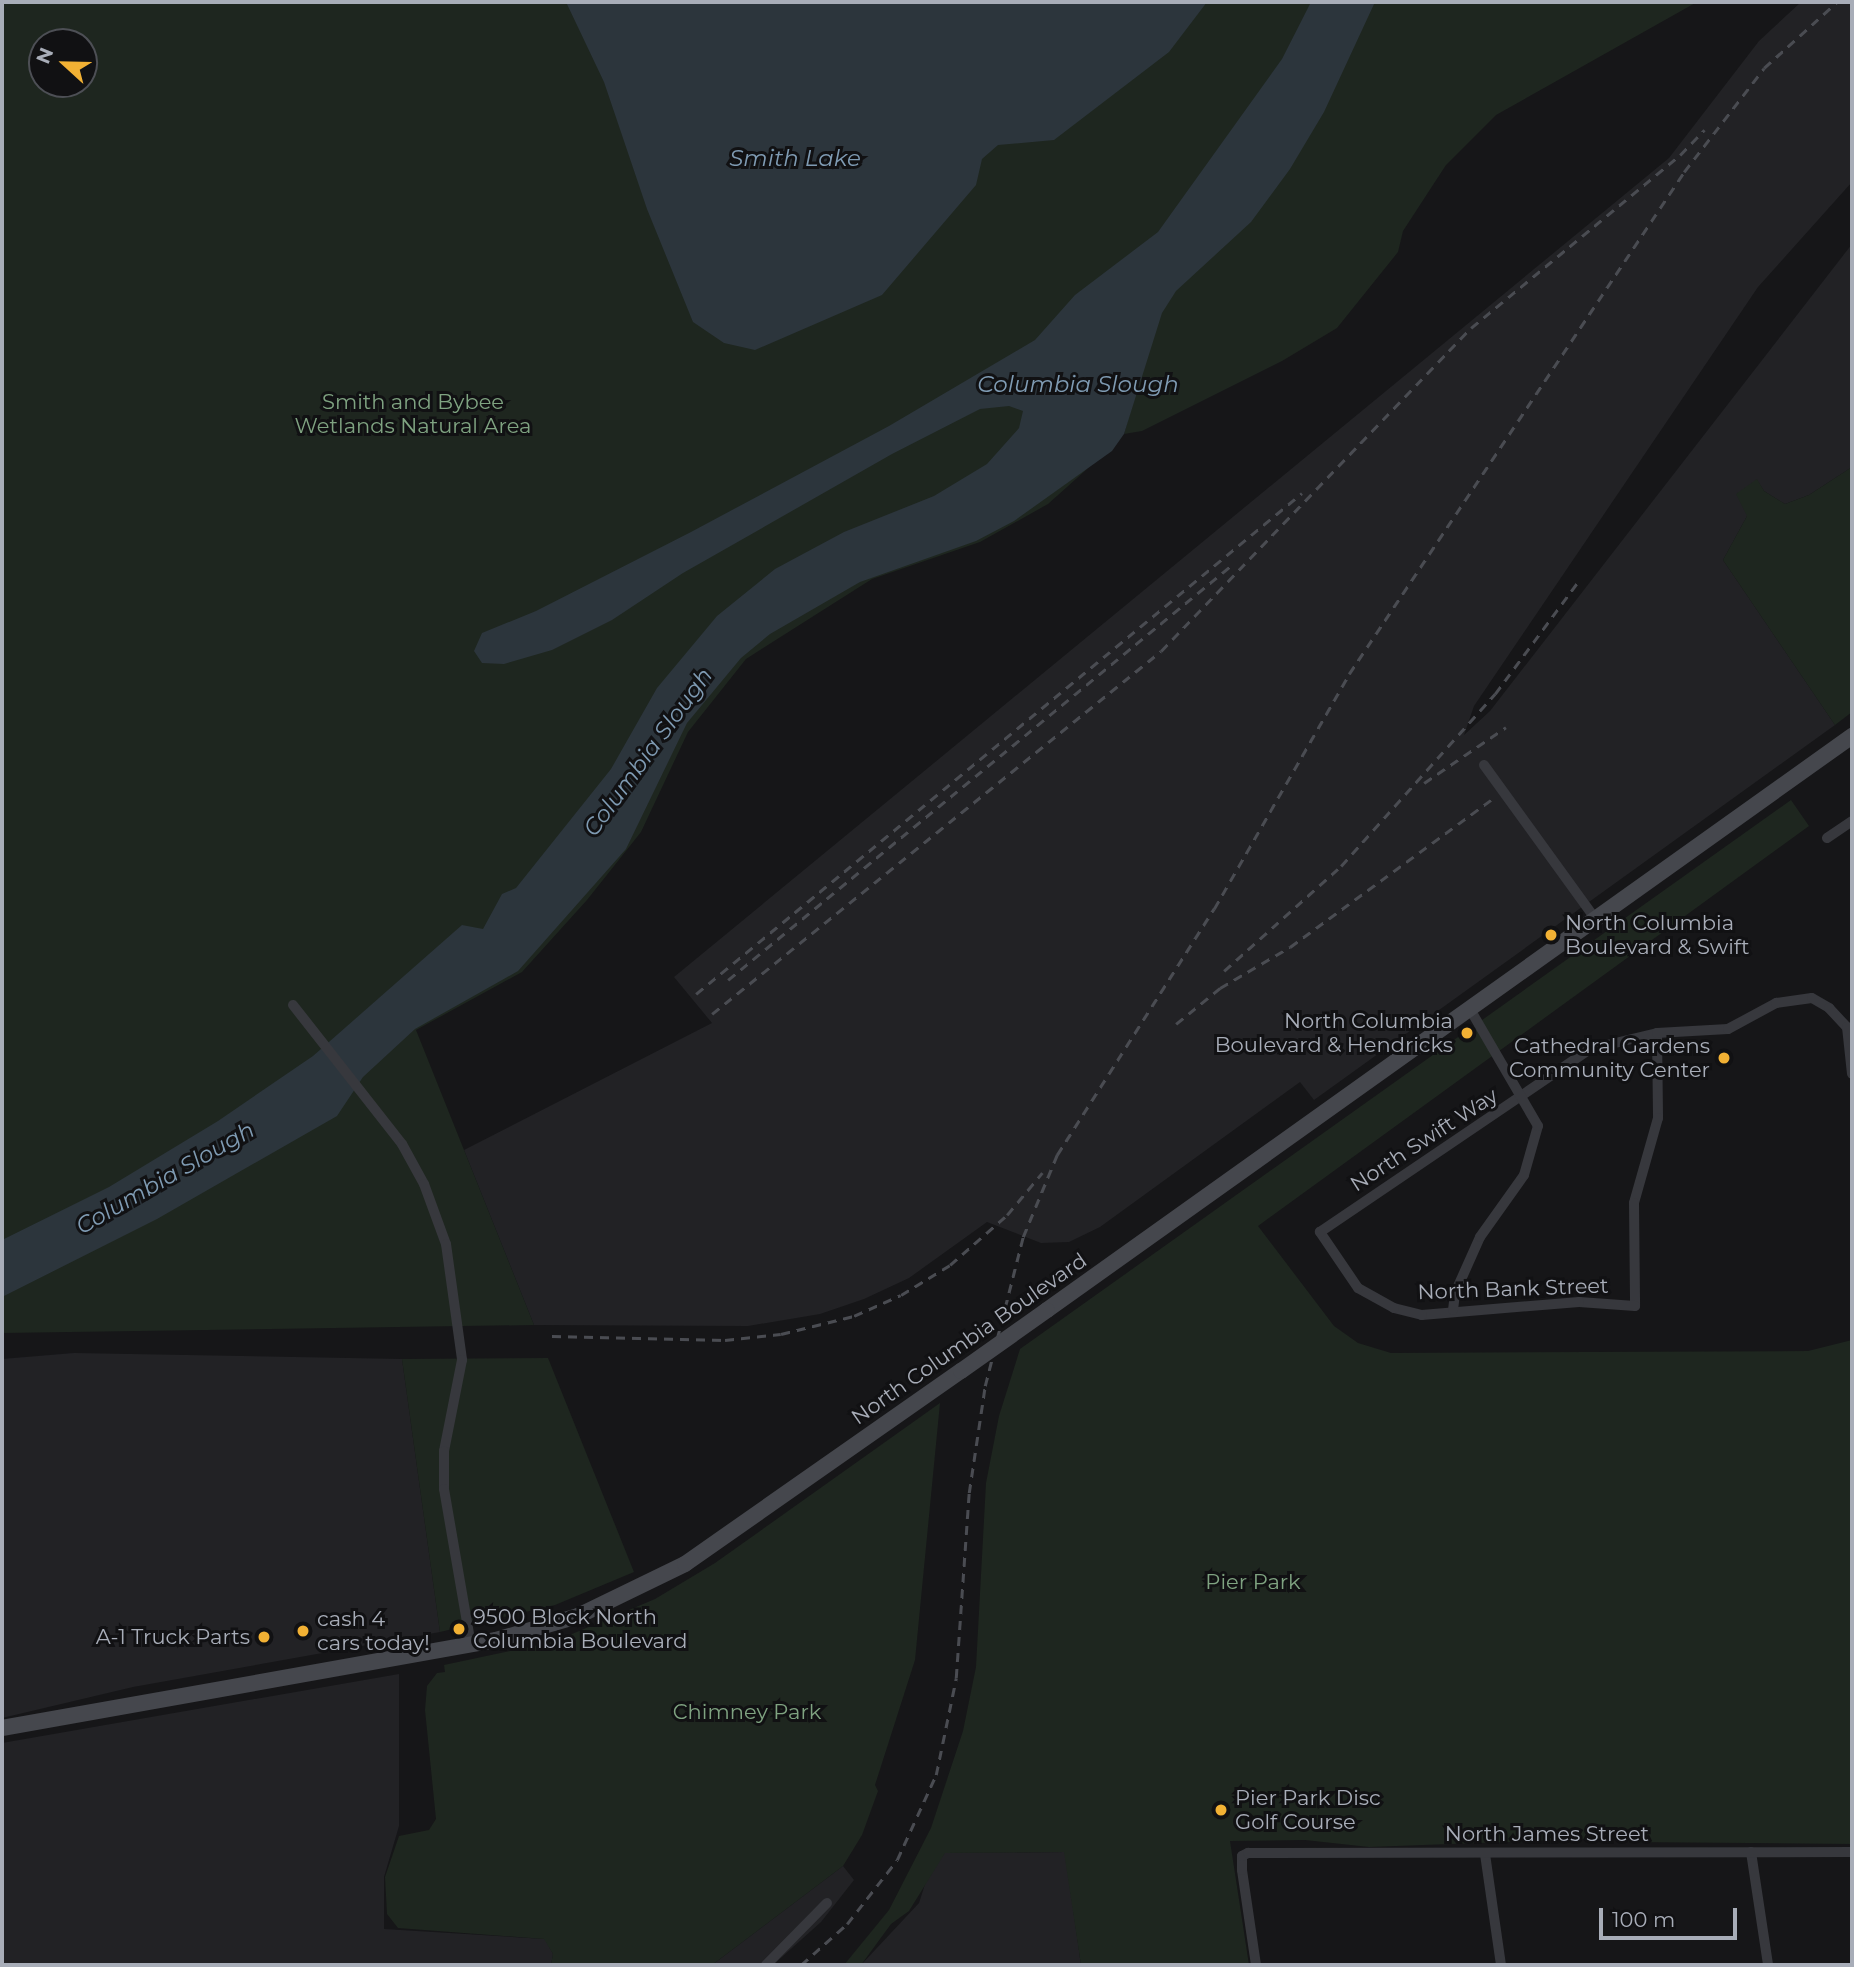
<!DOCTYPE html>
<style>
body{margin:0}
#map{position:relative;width:1854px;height:1967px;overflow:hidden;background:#161618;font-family:Montserrat,sans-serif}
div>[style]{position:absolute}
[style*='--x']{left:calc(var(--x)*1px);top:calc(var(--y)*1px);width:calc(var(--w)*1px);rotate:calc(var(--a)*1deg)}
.built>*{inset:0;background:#222225}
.green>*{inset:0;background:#1e261f}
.water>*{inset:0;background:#2c353c}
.street>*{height:10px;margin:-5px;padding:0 5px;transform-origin:5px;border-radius:5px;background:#37383d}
.secondary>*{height:16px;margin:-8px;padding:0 8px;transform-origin:8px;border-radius:8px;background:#45474d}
.rail>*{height:2.5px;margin-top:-1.25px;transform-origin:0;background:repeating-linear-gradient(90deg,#4a4c52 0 9px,transparent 0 16px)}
.secondary-bridge>*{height:16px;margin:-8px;padding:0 8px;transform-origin:8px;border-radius:8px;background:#45474d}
.dots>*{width:19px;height:19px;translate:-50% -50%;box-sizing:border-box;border:4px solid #111113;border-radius:50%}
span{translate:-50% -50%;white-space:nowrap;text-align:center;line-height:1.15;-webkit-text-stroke:6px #111113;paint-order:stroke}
.park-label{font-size:21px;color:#7fa381}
.poi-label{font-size:21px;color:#a8adb8}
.left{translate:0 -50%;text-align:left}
.right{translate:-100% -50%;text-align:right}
.street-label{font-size:21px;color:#a8adb8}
.water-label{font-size:23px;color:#7f9bb3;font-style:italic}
.frame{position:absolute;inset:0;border:4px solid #a8adb8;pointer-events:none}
.north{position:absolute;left:28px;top:28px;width:70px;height:70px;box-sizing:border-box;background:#111113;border:2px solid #4d4f55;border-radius:50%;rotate:292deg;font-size:19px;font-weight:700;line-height:28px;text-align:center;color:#a8adb8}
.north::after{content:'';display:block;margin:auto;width:24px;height:32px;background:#f2b134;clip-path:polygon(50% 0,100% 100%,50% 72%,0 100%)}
.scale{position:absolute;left:1599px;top:1908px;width:138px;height:32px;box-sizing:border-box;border:4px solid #a8adb8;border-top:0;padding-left:9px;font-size:21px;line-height:24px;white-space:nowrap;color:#a8adb8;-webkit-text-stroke:5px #111113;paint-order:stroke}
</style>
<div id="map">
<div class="built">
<i style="clip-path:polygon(1801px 2px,1852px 2px,1852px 182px,1758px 287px,1474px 706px,1464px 735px,1490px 711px,1852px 244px,1852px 467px,1809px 495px,1785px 504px,1764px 491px,1757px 480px,1747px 516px,1723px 560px,1835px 725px,1314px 1100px,1300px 1082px,1100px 1227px,1069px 1242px,1041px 1243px,987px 1222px,909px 1278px,864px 1299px,820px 1314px,748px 1326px,534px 1325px,464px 1150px,712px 1023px,674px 977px,1669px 158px,1759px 41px)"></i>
<i style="clip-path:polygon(74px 1353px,402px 1359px,440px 1632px,133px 1687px,2px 1718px,2px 1359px)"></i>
<i style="clip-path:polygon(399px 1674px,399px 1826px,384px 1877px,384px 1929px,545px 1939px,553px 1954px,551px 1965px,2px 1965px,2px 1743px)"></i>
<i style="clip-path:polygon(1065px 1852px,1081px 1965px,861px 1965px,919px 1903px,935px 1853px)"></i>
<i style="clip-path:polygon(843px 1866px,854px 1880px,821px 1922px,773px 1965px,712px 1965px)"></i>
</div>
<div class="green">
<i style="clip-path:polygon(evenodd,2px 2px,1697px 2px,1496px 115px,1446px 165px,1403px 231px,1398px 252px,1337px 328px,1282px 361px,1142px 431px,1124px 434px,1132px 405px,1086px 470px,1048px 504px,980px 542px,872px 579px,746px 659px,688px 732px,641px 832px,587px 900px,522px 972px,416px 1030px,534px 1325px,2px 1333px,2px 2px,42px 42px,84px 42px,84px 84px,42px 84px,42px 42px)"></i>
<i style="clip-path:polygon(1852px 467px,1852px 712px,1835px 725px,1723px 560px,1747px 516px,1736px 494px,1757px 479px,1764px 491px,1785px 504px,1809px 495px)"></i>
<i style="clip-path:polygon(1791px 800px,1809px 826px,1258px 1226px,1334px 1326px,1358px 1343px,1391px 1353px,1808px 1351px,1852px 1340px,1852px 1844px,1626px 1842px,1616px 1838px,1369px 1847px,1305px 1840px,1230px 1841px,1249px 1965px,1081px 1965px,1064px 1852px,945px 1853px,909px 1911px,891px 1924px,861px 1965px,844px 1965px,889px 1910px,931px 1828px,963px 1731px,976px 1667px,986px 1483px,999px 1416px,1020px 1349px)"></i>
<i style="clip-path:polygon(548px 1358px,634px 1572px,555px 1605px,440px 1632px,402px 1359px)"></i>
<i style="clip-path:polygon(940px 1403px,915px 1660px,875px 1785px,878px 1791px,862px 1835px,843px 1866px,712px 1965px,551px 1965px,553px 1954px,544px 1939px,398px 1928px,387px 1914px,385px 1877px,399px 1836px,429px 1830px,436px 1819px,425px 1710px,427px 1686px,437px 1673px,445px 1672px,444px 1665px,553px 1642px,655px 1599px,715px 1563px)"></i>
</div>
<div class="water">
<i style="clip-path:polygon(566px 2px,1207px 2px,1169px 52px,1054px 140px,998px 145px,982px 159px,976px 185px,882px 295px,755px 350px,724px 343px,693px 322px,647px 209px,604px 82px)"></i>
<i style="clip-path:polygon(1311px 2px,1375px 2px,1324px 112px,1290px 169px,1251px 222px,1176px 291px,1162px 313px,1124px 434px,1112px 451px,1014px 521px,976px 541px,860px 582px,770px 634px,741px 658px,687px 723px,626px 849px,518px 971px,415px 1029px,363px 1077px,337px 1116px,157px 1219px,2px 1297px,2px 1240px,109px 1187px,218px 1121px,313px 1056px,462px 925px,483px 929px,502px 894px,516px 888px,611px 769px,657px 688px,717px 616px,775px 569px,844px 532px,934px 496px,987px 464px,1019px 428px,1023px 411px,1009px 406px,980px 409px,892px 454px,683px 573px,612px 620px,552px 650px,504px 664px,482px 663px,474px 651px,482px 633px,536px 611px,691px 532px,889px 426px,1035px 340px,1075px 295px,1158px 232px,1282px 59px)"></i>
</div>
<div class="street">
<i style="--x:1484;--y:765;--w:193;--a:54.1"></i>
<i style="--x:1827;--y:838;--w:30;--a:-34"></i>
<i style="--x:293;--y:1005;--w:177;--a:51.9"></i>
<i style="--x:402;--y:1144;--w:46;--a:61.2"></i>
<i style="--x:424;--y:1184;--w:64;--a:69.9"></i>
<i style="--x:446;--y:1244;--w:117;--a:82.1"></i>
<i style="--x:462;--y:1360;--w:93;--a:101.2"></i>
<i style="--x:444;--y:1451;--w:38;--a:90"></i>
<i style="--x:444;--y:1489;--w:158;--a:80.2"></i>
<i style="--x:1657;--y:1033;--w:85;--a:89.3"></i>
<i style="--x:1658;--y:1118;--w:88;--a:105.8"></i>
<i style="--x:1634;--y:1203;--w:103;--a:89.4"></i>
<i style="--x:1635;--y:1306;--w:56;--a:-175.9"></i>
<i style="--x:1579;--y:1302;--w:158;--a:175.3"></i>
<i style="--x:1422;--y:1315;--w:29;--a:-166"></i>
<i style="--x:1394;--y:1308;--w:41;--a:-150.9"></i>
<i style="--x:1358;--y:1288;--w:68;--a:-124.2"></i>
<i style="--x:1320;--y:1232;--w:326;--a:-34.1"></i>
<i style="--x:1590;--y:1049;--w:69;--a:-13.4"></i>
<i style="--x:1657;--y:1033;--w:71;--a:-3.2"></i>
<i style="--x:1728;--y:1029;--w:55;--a:-28.4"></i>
<i style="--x:1776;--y:1003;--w:36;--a:-8"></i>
<i style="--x:1812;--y:998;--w:20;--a:30"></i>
<i style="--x:1829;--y:1008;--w:26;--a:47"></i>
<i style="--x:1847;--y:1027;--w:47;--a:83.9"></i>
<i style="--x:1453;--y:1310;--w:17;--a:-83"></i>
<i style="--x:1455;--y:1293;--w:61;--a:-65.9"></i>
<i style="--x:1480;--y:1237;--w:76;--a:-54.6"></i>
<i style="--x:1524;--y:1175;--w:51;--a:-74.1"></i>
<i style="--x:1538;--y:1126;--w:133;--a:-120.2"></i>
<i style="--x:1751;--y:1852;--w:114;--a:81.4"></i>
<i style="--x:1485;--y:1854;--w:112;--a:81.8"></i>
<i style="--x:766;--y:1965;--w:87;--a:-45.5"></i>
<i style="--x:1256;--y:1965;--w:96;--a:-98.4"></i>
<i style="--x:1242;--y:1870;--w:14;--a:-90"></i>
<i style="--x:1242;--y:1856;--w:7;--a:-27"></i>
<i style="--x:1248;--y:1853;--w:604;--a:-0.09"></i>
</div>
<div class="secondary">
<i style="--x:1047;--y:1310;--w:989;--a:-35.49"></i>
<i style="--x:2;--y:1728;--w:502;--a:-10.1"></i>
<i style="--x:496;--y:1640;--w:85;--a:-16.3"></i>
<i style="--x:578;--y:1616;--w:119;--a:-25.9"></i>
<i style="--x:685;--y:1564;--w:337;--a:-35"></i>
</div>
<div class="rail">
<i style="--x:1424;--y:783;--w:99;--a:-34.3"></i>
<i style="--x:1224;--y:971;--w:157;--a:-41.9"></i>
<i style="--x:1341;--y:866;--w:231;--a:-48.2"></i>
<i style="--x:1495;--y:694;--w:139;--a:-53.5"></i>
<i style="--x:728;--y:980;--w:654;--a:-39.48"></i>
<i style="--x:696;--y:994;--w:786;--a:-39.58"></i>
<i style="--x:712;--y:1014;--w:577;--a:-38.95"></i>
<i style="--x:1161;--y:651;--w:448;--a:-46.2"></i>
<i style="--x:1471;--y:328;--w:271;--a:-39.6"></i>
<i style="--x:1680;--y:155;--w:35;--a:-46"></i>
<i style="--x:1176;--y:1024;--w:57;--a:-39.3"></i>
<i style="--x:1220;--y:988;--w:81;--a:-30.4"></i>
<i style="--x:1290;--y:947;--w:249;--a:-36.2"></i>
<i style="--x:552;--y:1336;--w:173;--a:1.3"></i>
<i style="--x:725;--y:1340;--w:56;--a:-6.1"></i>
<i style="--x:781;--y:1334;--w:75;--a:-13.9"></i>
<i style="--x:854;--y:1316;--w:51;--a:-24.1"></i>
<i style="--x:901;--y:1295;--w:57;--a:-31.5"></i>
<i style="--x:950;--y:1265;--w:76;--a:-41.3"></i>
<i style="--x:1007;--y:1215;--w:55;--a:-50.2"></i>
<i style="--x:801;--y:1965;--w:62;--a:-41.7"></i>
<i style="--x:847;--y:1924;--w:81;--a:-52"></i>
<i style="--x:897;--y:1860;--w:94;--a:-65.4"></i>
<i style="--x:936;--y:1775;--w:99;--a:-78.3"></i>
<i style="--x:956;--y:1678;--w:185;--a:-86"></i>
<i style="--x:969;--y:1493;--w:108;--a:-81.5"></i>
<i style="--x:985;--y:1386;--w:154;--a:-75.7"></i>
<i style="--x:1023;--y:1237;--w:89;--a:-67.5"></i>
<i style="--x:1057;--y:1155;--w:292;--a:-57.5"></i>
<i style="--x:1214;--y:909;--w:271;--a:-60.1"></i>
<i style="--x:1349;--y:674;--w:604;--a:-56.28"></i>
<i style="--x:1684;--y:172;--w:131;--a:-52.4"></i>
<i style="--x:1764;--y:68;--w:98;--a:-42.1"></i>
</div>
<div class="secondary-bridge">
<i style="--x:961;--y:1371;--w:105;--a:-35.3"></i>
</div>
<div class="dots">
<i style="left:1551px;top:935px;background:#f2b134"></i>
<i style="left:1467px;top:1033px;background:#f2b134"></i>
<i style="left:1724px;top:1058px;background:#f2b134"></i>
<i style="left:459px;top:1629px;background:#f2b134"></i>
<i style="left:303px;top:1631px;background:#f2b134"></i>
<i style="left:264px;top:1637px;background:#f2b134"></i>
<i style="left:1221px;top:1810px;background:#f2b134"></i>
</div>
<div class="park-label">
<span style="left:413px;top:414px">Smith and Bybee<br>Wetlands Natural Area</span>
<span style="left:1253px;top:1582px">Pier Park</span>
<span style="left:747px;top:1712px">Chimney Park</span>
</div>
<div class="poi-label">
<span class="left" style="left:1565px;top:935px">North Columbia<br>Boulevard &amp; Swift</span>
<span class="right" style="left:1453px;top:1033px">North Columbia<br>Boulevard &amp; Hendricks</span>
<span class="right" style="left:1710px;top:1058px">Cathedral Gardens<br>Community Center</span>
<span class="left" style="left:473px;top:1629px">9500 Block North<br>Columbia Boulevard</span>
<span class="left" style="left:317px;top:1631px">cash 4<br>cars today!</span>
<span class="right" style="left:250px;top:1637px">A-1 Truck Parts</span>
<span class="left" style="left:1235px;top:1810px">Pier Park Disc<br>Golf Course</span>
</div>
<div class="street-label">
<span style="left:1424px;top:1140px;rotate:-33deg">North Swift Way</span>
<span style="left:1513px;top:1289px;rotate:-2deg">North Bank Street</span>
<span style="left:969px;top:1339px;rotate:-35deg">North Columbia Boulevard</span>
<span style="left:1547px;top:1834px">North James Street</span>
</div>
<div class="water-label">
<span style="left:795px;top:158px">Smith Lake</span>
<span style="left:1078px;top:384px">Columbia Slough</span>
<span style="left:648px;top:752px;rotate:-54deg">Columbia Slough</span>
<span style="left:165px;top:1178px;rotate:-30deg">Columbia Slough</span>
</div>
<div class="frame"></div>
<div class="north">N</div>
<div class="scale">100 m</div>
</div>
